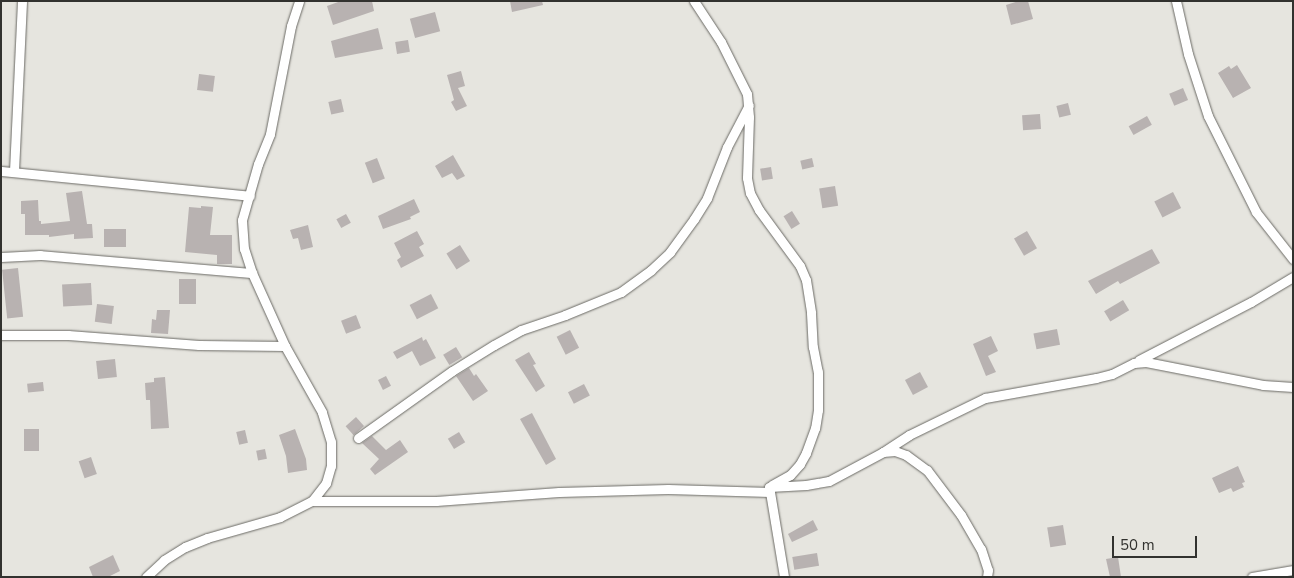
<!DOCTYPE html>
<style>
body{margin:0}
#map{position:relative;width:1294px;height:578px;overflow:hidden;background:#e6e5df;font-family:"Nunito Sans",sans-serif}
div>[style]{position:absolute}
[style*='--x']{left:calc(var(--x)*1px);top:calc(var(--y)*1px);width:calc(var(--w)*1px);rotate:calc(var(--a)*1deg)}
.building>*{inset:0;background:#b8b2b1;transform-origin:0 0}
.roads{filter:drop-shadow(0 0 1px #6b6a65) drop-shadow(0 0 1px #6b6a65)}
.minor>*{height:9px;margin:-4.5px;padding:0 4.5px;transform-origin:4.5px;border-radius:4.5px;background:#fff}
span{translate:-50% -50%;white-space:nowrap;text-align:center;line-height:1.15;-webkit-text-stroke:4px #e6e5df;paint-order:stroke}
.frame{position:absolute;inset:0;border:2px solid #32322f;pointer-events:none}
.scale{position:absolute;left:1112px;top:536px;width:85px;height:22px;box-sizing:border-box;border:2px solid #32322f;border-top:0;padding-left:6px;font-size:15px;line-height:18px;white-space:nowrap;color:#32322f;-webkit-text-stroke:4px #e6e5df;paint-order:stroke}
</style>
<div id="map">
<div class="building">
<i style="clip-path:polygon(341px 1px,372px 1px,374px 11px,333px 25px,327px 6px)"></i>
<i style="clip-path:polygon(510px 1px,542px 1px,543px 5px,512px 12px)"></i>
<i style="clip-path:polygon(1019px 1px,1028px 1px,1033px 19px,1011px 25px,1006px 5px)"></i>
<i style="left:435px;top:12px;width:20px;height:26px;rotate:75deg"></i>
<i style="clip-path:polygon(378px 28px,383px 49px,335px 58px,331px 41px)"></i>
<i style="left:408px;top:40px;width:12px;height:13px;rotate:81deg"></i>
<i style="clip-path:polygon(1237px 65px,1251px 88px,1233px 98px,1218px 73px,1229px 66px,1231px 69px)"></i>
<i style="clip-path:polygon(461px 71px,465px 86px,458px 88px,467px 106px,456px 111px,451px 102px,454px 100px,447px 75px)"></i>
<i style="left:199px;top:74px;width:16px;height:16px;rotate:7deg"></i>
<i style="left:1183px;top:88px;width:13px;height:15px;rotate:67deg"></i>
<i style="left:341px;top:99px;width:13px;height:13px;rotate:77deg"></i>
<i style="left:1068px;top:103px;width:12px;height:12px;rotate:76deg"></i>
<i style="left:1040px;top:114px;width:15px;height:18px;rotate:86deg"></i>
<i style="left:1147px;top:116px;width:10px;height:21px;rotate:61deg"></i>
<i style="clip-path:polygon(453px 155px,465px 176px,457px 180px,452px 173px,442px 178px,435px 166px)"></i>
<i style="left:377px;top:158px;width:22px;height:13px;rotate:69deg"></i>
<i style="left:812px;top:158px;width:9px;height:12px;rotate:77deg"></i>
<i style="left:771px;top:167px;width:12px;height:11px;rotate:81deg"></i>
<i style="left:835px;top:186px;width:20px;height:16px;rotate:81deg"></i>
<i style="clip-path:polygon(82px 191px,87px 224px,92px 224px,93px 238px,74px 239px,74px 234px,49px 237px,49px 235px,25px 235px,25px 214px,21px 214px,21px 201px,38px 200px,39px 221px,41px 221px,41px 224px,70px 221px,66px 193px)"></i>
<i style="left:1173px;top:192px;width:18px;height:21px;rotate:63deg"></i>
<i style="clip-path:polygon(414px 199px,420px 212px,410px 217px,411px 219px,383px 229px,378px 216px)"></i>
<i style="clip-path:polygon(201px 206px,213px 207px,210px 235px,232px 235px,232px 264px,217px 264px,217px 255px,185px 252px,189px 207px,201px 208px)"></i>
<i style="left:792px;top:211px;width:15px;height:10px;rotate:58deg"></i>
<i style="left:346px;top:214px;width:10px;height:11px;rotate:61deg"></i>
<i style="clip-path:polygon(308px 225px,313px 247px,301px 250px,298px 238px,293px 239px,290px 230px)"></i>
<i style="left:126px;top:229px;width:18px;height:22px;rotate:90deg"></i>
<i style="clip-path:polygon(417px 231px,424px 244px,419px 247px,424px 256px,401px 268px,397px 260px,401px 257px,394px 243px)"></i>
<i style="left:1027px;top:231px;width:20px;height:15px;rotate:60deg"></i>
<i style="left:460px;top:245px;width:19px;height:16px;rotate:58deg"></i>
<i style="clip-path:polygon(1152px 249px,1160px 263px,1120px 284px,1118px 281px,1096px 294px,1088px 281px)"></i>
<i style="left:18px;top:268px;width:49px;height:16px;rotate:84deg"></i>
<i style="left:196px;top:279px;width:25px;height:17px;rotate:90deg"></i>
<i style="left:91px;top:283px;width:22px;height:29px;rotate:87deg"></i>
<i style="left:431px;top:294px;width:16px;height:24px;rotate:63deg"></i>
<i style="left:1123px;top:300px;width:12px;height:22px;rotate:59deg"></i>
<i style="left:97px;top:304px;width:17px;height:18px;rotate:7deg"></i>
<i style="clip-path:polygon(157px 310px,170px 310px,168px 334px,151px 333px,152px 319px,156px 320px)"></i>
<i style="left:356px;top:315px;width:14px;height:16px;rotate:69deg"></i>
<i style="left:1057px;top:329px;width:16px;height:24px;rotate:79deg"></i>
<i style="left:570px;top:330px;width:20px;height:15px;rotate:63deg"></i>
<i style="clip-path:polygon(991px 336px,998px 351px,988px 356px,996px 372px,986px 376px,973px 344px)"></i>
<i style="clip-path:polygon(422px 337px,423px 341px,426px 339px,436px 358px,420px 366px,412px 351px,397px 359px,393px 352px)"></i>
<i style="left:456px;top:347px;width:12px;height:15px;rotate:59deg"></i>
<i style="clip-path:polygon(529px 352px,536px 364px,533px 365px,545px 386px,536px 392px,515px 360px)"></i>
<i style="left:115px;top:359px;width:18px;height:19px;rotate:84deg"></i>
<i style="clip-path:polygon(469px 368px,474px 376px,476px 374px,488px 391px,473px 401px,456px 376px)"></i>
<i style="left:920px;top:372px;width:17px;height:17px;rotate:62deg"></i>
<i style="left:386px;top:376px;width:11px;height:9px;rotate:63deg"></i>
<i style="clip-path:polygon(165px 377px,169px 428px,151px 429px,150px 400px,146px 400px,145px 383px,154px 382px,154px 378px)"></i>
<i style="left:43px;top:382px;width:9px;height:16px;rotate:84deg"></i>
<i style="left:584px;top:384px;width:13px;height:18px;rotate:63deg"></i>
<i style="clip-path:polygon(532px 413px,556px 459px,546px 465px,520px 419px)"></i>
<i style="left:356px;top:417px;width:12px;height:14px;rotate:48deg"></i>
<i style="left:24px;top:429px;width:15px;height:22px"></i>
<i style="clip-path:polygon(295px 429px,306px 459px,307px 470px,288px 473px,286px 456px,279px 435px)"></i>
<i style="left:245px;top:430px;width:13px;height:9px;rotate:77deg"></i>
<i style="left:459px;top:432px;width:12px;height:13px;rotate:59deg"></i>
<i style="clip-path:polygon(372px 436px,386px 450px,400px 440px,408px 452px,375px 475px,370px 469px,379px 459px,362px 443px)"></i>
<i style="left:265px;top:449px;width:10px;height:9px;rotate:79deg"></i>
<i style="left:91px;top:457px;width:18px;height:13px;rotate:71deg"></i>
<i style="clip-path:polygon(1238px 466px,1245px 482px,1242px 483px,1244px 487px,1233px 492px,1231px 488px,1219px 493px,1212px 478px)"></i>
<i style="clip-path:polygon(813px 520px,818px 530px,792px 542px,788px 534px)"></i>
<i style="left:1063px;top:525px;width:20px;height:16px;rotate:81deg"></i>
<i style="left:817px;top:553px;width:13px;height:25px;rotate:81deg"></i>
<i style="clip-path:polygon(113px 555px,120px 571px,108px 577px,93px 577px,89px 567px)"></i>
<i style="clip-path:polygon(1118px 557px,1121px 577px,1110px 577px,1106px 559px)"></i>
</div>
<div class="roads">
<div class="minor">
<i style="--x:694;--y:1;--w:49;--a:56.6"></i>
<i style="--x:721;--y:42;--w:58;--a:63.4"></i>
<i style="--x:747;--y:94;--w:23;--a:85"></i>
<i style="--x:749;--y:117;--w:61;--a:91.9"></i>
<i style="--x:747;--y:178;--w:15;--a:79"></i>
<i style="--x:750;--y:193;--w:19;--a:62"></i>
<i style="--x:759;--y:210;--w:69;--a:53.8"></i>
<i style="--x:800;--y:266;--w:15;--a:67"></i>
<i style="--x:806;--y:280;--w:33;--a:81"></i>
<i style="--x:811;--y:313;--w:34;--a:87"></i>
<i style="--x:813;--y:347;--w:25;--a:79"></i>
<i style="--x:818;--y:372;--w:38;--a:90"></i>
<i style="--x:818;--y:410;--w:18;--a:99"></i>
<i style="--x:815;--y:428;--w:27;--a:110"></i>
<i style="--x:806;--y:453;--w:13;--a:119"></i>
<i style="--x:800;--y:464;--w:15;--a:132"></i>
<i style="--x:790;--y:475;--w:21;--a:151"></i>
<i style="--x:1176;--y:1;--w:54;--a:77.2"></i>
<i style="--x:1188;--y:54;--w:65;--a:72.1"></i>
<i style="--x:1208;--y:116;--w:107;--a:63.4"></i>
<i style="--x:1256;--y:212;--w:60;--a:51.8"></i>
<i style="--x:1;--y:171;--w:250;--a:5.7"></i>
<i style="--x:14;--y:171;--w:170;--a:-87.3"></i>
<i style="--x:1;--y:257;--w:39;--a:-3"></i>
<i style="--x:40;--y:255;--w:213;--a:4.9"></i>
<i style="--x:1;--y:335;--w:67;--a:0"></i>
<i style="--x:68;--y:335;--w:131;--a:4.4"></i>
<i style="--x:199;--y:345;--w:86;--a:0.7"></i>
<i style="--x:1139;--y:360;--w:126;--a:-27.4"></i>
<i style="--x:1251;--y:302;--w:49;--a:-30.8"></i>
<i style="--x:358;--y:438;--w:115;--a:-35.5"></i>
<i style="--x:452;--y:371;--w:49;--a:-31.8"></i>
<i style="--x:494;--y:345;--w:31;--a:-29"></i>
<i style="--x:521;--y:330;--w:46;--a:-18.8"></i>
<i style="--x:565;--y:315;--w:61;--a:-22.3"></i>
<i style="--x:621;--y:292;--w:37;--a:-36"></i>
<i style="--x:651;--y:270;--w:26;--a:-43"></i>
<i style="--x:670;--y:252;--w:41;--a:-54"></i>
<i style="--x:694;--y:219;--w:25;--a:-58"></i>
<i style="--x:707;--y:198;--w:55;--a:-68.6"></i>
<i style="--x:727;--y:147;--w:47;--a:-62.4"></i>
<i style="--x:883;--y:452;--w:12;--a:-5"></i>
<i style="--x:895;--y:451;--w:12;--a:20"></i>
<i style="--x:906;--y:455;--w:26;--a:36"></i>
<i style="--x:927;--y:470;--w:56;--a:52.9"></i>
<i style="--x:961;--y:515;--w:39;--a:60"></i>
<i style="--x:981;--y:549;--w:22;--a:72"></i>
<i style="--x:988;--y:570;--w:7;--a:98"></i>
<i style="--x:770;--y:492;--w:86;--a:80.6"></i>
<i style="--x:312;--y:501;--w:124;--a:0"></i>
<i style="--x:436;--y:501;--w:123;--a:-4.2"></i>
<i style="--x:559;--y:492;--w:109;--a:-1.6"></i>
<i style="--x:668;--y:489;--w:102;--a:1.7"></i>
<i style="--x:770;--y:492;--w:5;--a:-101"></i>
<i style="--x:769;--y:487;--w:37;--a:-3"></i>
<i style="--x:806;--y:485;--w:23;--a:-10"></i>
<i style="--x:829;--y:481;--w:61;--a:-28.2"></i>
<i style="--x:883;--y:452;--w:31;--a:-33"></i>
<i style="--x:909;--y:435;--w:85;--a:-26"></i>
<i style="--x:985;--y:398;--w:113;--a:-10.2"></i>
<i style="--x:1096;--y:378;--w:16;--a:-14"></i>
<i style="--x:1112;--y:374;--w:25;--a:-27"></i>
<i style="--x:1134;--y:363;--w:12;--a:-5"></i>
<i style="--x:1146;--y:362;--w:119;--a:11.1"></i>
<i style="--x:1263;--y:385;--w:30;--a:4"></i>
<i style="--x:146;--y:577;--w:25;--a:-43"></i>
<i style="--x:164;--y:560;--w:25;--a:-32"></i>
<i style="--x:185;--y:547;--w:24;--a:-22"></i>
<i style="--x:207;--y:538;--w:76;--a:-16"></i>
<i style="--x:280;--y:517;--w:36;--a:-27"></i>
<i style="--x:312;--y:501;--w:23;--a:-52"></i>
<i style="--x:326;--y:483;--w:18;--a:-74"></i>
<i style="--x:331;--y:466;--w:24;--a:-90"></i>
<i style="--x:331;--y:442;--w:31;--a:-107"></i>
<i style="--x:322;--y:412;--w:76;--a:-119.3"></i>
<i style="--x:285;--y:346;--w:80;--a:-114.3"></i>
<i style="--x:252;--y:273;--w:25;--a:-108"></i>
<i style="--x:244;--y:249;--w:29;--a:-94"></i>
<i style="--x:242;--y:220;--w:58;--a:-74.1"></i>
<i style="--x:258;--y:164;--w:32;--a:-68"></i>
<i style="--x:270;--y:134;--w:110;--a:-79"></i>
<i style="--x:291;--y:26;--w:26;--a:-72"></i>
<i style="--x:1252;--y:577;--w:42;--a:-9.7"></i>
</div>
</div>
<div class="frame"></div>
<div class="scale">50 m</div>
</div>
